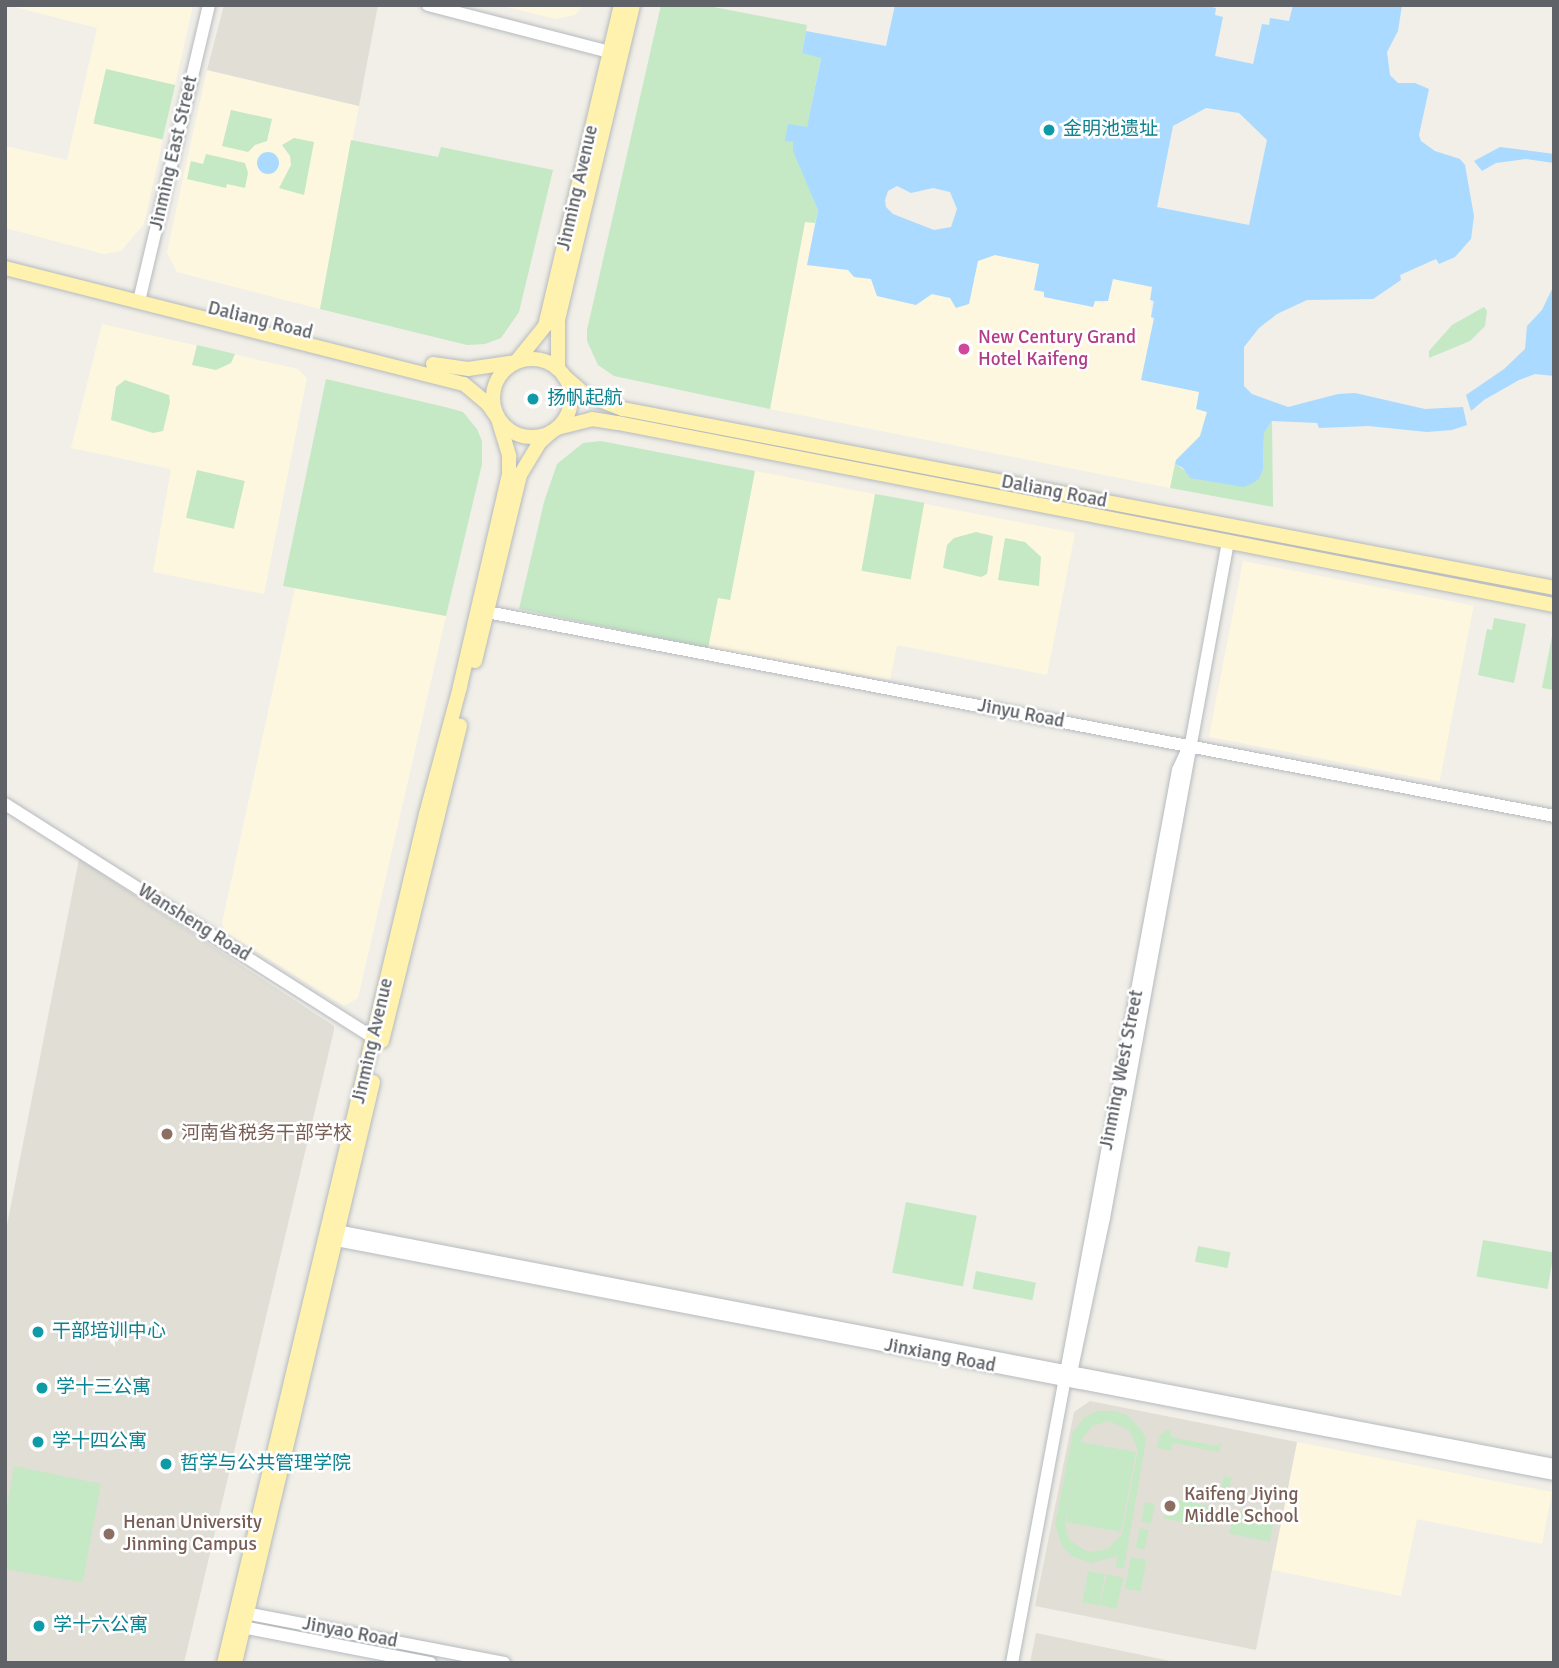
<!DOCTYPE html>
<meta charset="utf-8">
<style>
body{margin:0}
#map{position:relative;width:1559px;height:1668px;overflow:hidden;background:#f1efe8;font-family:Signika,"Noto Sans SC",sans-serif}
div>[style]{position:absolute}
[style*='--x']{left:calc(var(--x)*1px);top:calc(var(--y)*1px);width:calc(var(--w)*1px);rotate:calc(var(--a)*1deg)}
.commercial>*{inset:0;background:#fef7e0;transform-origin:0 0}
.education>*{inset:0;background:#e1ded6}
.green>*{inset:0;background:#c5e8c5;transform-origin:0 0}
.water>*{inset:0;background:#aadaff}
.round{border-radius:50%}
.roads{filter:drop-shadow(0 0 2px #b6babf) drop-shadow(0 0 2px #b6babf)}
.secondary>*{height:12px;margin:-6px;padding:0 6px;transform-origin:6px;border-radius:6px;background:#fff}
.primary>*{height:14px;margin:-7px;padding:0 7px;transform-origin:7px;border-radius:7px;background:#fff2af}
.primary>.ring{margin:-7px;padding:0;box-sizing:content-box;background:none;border:14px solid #fff2af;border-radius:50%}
.dots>*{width:19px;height:19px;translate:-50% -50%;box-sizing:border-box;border:4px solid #fff;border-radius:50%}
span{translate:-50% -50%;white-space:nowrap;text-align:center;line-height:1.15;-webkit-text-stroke:5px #fff;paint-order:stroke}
.culture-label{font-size:19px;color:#0d838f}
.left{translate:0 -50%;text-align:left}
.street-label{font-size:19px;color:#5f6368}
.hotel-label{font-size:19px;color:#b23c85}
.education-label{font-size:19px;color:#785e54}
.frame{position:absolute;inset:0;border:7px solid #5f6368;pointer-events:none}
</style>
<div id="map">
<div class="commercial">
<i style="clip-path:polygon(7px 5px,193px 5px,144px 224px,121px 251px,104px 254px,5px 228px,5px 146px,67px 160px,97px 28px)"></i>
<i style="clip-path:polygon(498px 5px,584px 5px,575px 15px,556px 19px)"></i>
<i style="clip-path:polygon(207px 70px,359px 106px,320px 309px,177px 272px,167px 252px)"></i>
<i style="clip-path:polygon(805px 221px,815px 223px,807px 265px,848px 270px,855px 277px,871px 279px,877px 296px,915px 305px,931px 294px,951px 298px,978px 261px,995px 255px,1039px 264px,1044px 297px,1093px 307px,1094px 301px,1104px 303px,1113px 279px,1152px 287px,1151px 317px,1200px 392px,1207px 412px,1200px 436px,1176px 460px,1170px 488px,770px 409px)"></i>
<i style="clip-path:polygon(102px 324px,298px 369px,307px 378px,264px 594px,153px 572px,171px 469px,71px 448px)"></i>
<i style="clip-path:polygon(755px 471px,1075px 533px,1047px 675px,897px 645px,890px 680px,708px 648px,718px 597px,730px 599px)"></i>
<i style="left:1243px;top:561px;width:235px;height:179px;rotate:11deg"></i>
<i style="clip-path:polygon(295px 588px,446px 616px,358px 998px,344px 1006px,225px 932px,222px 923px)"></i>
<i style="clip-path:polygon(1297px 1442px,1552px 1492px,1542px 1544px,1417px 1519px,1401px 1596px,1272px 1570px)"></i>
</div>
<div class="education">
<i style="clip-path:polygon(224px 5px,378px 5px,359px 106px,207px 70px)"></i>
<i style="clip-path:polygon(79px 859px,334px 1026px,334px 1030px,184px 1663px,5px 1663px,5px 1235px)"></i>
<i style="clip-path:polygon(1090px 1401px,1297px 1442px,1256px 1650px,1035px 1606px,1074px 1412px)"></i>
<i style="clip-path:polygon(1036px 1633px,1180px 1663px,1030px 1663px)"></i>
</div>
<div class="green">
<i style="clip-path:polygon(661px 5px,703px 5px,807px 25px,802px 53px,821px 57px,807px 128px,786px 141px,793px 142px,818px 210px,815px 223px,805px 222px,770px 409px,614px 376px,598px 365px,587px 341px,587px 330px)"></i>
<i style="left:106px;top:69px;width:71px;height:56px;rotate:13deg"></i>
<i style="clip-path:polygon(231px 110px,272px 119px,267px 141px,255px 145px,248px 152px,222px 146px)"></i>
<i style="clip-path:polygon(294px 138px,314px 142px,304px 195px,279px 188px,291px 165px,290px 156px,282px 145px)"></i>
<i style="clip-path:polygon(351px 140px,438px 157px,441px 147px,553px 170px,519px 312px,501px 338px,485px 344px,467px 345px,320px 309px)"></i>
<i style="clip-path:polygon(206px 154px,245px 163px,248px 173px,245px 188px,227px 184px,226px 188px,187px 179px,191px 161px,203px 164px)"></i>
<i style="clip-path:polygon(1484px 307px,1487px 311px,1485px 326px,1470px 341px,1429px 358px,1429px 351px,1452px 325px)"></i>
<i style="clip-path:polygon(197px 345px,235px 354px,231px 363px,216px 370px,192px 365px)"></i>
<i style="clip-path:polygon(326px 379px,449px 408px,463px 412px,477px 429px,482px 441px,482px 464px,446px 616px,283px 586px)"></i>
<i style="clip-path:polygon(125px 380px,169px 395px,170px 402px,163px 431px,153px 433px,111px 420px,116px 387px)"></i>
<i style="clip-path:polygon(1272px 421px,1273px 507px,1170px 488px,1175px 464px,1187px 472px,1263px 469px,1264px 433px)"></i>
<i style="clip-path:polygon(601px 441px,755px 471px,730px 600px,718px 598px,708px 648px,519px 609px,544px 502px,557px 464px,583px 443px)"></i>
<i style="left:197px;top:470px;width:49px;height:49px;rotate:13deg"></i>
<i style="left:875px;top:494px;width:50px;height:78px;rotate:10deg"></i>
<i style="clip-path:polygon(976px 532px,993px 536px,987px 574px,981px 577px,943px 568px,947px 545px,954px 538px)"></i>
<i style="clip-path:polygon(1005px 538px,1025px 542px,1041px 557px,1039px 586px,998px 580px)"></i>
<i style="clip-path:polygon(1494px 618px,1526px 624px,1514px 683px,1478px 675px,1487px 629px,1492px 630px)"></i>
<i style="clip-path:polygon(1553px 631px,1554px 631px,1554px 690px,1542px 688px)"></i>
<i style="left:906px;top:1202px;width:72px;height:72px;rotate:11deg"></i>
<i style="left:1483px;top:1240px;width:72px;height:37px;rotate:10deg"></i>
<i style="left:1198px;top:1246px;width:33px;height:16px;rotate:11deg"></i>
<i style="left:976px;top:1271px;width:61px;height:18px;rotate:11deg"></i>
<i style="clip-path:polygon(evenodd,1097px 1411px,1116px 1411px,1128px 1416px,1141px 1429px,1146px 1440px,1124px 1568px,1116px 1567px,1117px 1556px,1091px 1563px,1072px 1556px,1062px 1546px,1055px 1525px,1073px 1432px,1085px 1417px,1097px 1411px,1109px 1421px,1129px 1430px,1138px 1450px,1122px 1534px,1108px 1549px,1088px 1552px,1069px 1540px,1065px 1523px,1079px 1447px,1066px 1522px,1121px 1532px,1136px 1452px,1080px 1442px,1092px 1426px,1109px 1421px)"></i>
<i style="clip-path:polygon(1167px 1430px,1171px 1431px,1171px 1437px,1217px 1446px,1222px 1441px,1219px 1452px,1173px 1443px,1171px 1451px,1157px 1448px,1160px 1435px)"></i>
<i style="clip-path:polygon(14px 1466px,101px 1484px,83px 1580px,80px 1582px,5px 1569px,5px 1518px)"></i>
<i style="left:1224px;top:1476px;width:8px;height:25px;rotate:14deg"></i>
<i style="left:1168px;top:1498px;width:42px;height:21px;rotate:11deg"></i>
<i style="left:1145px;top:1502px;width:10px;height:20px;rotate:11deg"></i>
<i style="left:1234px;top:1510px;width:41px;height:24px;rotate:11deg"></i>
<i style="left:1140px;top:1528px;width:9px;height:20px;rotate:13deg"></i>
<i style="left:1131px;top:1557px;width:16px;height:32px;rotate:11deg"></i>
<i style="left:1088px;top:1571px;width:17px;height:32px;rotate:10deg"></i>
<i style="left:1107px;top:1574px;width:17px;height:32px;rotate:13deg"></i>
</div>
<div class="water">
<i style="clip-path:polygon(evenodd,895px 5px,1204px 5px,1216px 8px,1215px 15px,1223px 17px,1215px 56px,1253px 64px,1262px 24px,1269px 25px,1270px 18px,1289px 21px,1293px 5px,1402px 5px,1398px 31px,1387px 52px,1390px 75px,1398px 83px,1415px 83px,1429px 89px,1419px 135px,1421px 141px,1435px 151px,1460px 159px,1465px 165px,1474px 216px,1471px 239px,1455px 257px,1439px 264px,1436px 259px,1400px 275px,1401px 280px,1373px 299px,1307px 300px,1277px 314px,1259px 328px,1244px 347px,1244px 386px,1252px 394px,1288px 407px,1338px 394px,1355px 393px,1425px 409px,1463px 407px,1467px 425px,1452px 430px,1427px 432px,1368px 426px,1319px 428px,1317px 423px,1272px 421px,1264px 433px,1263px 469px,1259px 479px,1251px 484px,1243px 487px,1190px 478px,1183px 468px,1175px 464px,1176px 460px,1200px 436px,1207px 412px,1196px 409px,1199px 392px,1141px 380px,1154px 318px,1151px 317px,1154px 301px,1150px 300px,1152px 287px,1113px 279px,1108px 301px,1095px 301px,1093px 307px,1044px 297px,1044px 292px,1034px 290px,1039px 264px,995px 255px,978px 261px,969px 304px,956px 308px,950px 298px,932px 294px,916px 305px,877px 296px,871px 279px,854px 277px,848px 270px,807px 265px,818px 210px,793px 151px,793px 142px,785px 141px,788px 124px,807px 127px,821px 58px,802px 53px,806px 31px,886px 46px,895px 5px,1206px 108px,1239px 113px,1267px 140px,1249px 225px,1157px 207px,1173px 126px,1206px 108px,895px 5px,897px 186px,911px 193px,933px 188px,950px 192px,957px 209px,951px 227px,934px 230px,893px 214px,886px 207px,885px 200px,888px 191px,897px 186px)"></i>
<i style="clip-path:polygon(1500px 147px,1554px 154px,1554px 163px,1526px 159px,1496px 163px,1482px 171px,1474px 161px)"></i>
<i class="round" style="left:257px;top:152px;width:22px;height:22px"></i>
<i style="clip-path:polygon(1554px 285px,1554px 376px,1535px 374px,1519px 380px,1484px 400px,1471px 411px,1466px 395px,1504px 369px,1525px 349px,1527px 326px,1542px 310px)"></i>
</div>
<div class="roads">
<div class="secondary">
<i style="--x:428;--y:5;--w:196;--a:14.5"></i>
<i style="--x:139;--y:301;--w:304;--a:-76.7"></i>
<i style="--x:487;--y:612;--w:1086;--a:10.82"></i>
<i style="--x:5;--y:804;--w:442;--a:32.4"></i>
<i style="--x:331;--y:1230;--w:1245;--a:10.88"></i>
<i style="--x:326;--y:1238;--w:1250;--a:10.88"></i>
<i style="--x:1071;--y:1373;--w:158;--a:-78"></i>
<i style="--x:1104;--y:1218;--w:687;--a:-79.61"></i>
<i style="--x:240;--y:1612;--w:269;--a:10.9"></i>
<i style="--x:237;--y:1626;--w:197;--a:10.9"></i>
<i style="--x:1012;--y:1663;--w:908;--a:-79.47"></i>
<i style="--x:1178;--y:770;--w:26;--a:-65"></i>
</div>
<div class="primary">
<i style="--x:5;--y:268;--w:473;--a:14.2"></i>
<i style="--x:464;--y:384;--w:31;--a:40"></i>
<i style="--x:488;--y:404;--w:18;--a:56"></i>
<i style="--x:498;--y:419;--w:39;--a:73"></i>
<i style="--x:509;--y:456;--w:18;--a:90"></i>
<i style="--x:509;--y:474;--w:219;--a:103"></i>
<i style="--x:460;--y:687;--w:131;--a:105"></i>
<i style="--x:426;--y:814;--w:873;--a:103.38"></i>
<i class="ring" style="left:493px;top:359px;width:64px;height:64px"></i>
<i style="--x:433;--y:364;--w:35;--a:8"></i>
<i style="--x:468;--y:369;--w:49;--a:-8.3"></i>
<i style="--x:516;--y:362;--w:46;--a:-51.1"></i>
<i style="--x:545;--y:326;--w:330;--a:-76.7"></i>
<i style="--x:558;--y:369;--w:49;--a:-90"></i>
<i style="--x:558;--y:320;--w:324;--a:-76.6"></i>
<i style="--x:564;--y:376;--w:29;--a:41"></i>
<i style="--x:586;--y:395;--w:40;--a:21"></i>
<i style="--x:623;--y:409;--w:948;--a:10.88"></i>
<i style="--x:557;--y:428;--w:36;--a:-14"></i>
<i style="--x:592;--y:419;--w:26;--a:9"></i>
<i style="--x:618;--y:423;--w:954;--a:11"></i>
<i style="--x:475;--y:661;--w:191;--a:-76.4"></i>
<i style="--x:520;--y:475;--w:39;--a:-59"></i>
<i style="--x:540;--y:442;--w:15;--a:-42"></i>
<i style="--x:382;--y:1041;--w:325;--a:-76.1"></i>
<i style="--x:235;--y:1663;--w:597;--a:-76.64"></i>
</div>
</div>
<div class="dots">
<i style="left:1049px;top:130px;background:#0f9aa8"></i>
<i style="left:964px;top:349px;background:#d1479c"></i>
<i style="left:533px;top:399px;background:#0f9aa8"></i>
<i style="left:167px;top:1134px;background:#8d6e63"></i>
<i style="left:38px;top:1332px;background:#0f9aa8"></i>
<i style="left:42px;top:1388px;background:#0f9aa8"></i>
<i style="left:38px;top:1442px;background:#0f9aa8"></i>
<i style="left:166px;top:1464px;background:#0f9aa8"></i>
<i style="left:1170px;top:1506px;background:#8d6e63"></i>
<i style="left:109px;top:1534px;background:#8d6e63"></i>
<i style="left:39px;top:1626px;background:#0f9aa8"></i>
</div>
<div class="culture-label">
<span class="left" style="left:1063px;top:130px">金明池遗址</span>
<span class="left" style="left:547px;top:399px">扬帆起航</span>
<span class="left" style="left:52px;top:1332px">干部培训中心</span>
<span class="left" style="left:56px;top:1388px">学十三公寓</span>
<span class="left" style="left:52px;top:1442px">学十四公寓</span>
<span class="left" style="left:180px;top:1464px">哲学与公共管理学院</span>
<span class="left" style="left:53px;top:1626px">学十六公寓</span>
</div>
<div class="street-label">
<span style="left:174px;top:153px;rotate:-77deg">Jinming East Street</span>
<span style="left:578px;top:188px;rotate:-77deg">Jinming Avenue</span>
<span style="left:260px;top:321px;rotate:14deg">Daliang Road</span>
<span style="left:1054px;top:492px;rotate:11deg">Daliang Road</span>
<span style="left:1021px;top:714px;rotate:11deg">Jinyu Road</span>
<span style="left:194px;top:923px;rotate:32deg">Wansheng Road</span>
<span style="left:373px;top:1041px;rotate:-77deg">Jinming Avenue</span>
<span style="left:1122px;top:1070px;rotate:-79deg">Jinming West Street</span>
<span style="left:940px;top:1356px;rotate:11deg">Jinxiang Road</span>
<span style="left:350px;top:1633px;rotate:11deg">Jinyao Road</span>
</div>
<div class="hotel-label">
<span class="left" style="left:978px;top:349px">New Century Grand<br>Hotel Kaifeng</span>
</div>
<div class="education-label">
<span class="left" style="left:181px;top:1134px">河南省税务干部学校</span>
<span class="left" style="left:1184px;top:1506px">Kaifeng Jiying<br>Middle School</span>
<span class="left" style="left:123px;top:1534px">Henan University<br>Jinming Campus</span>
</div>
<div class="frame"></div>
</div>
